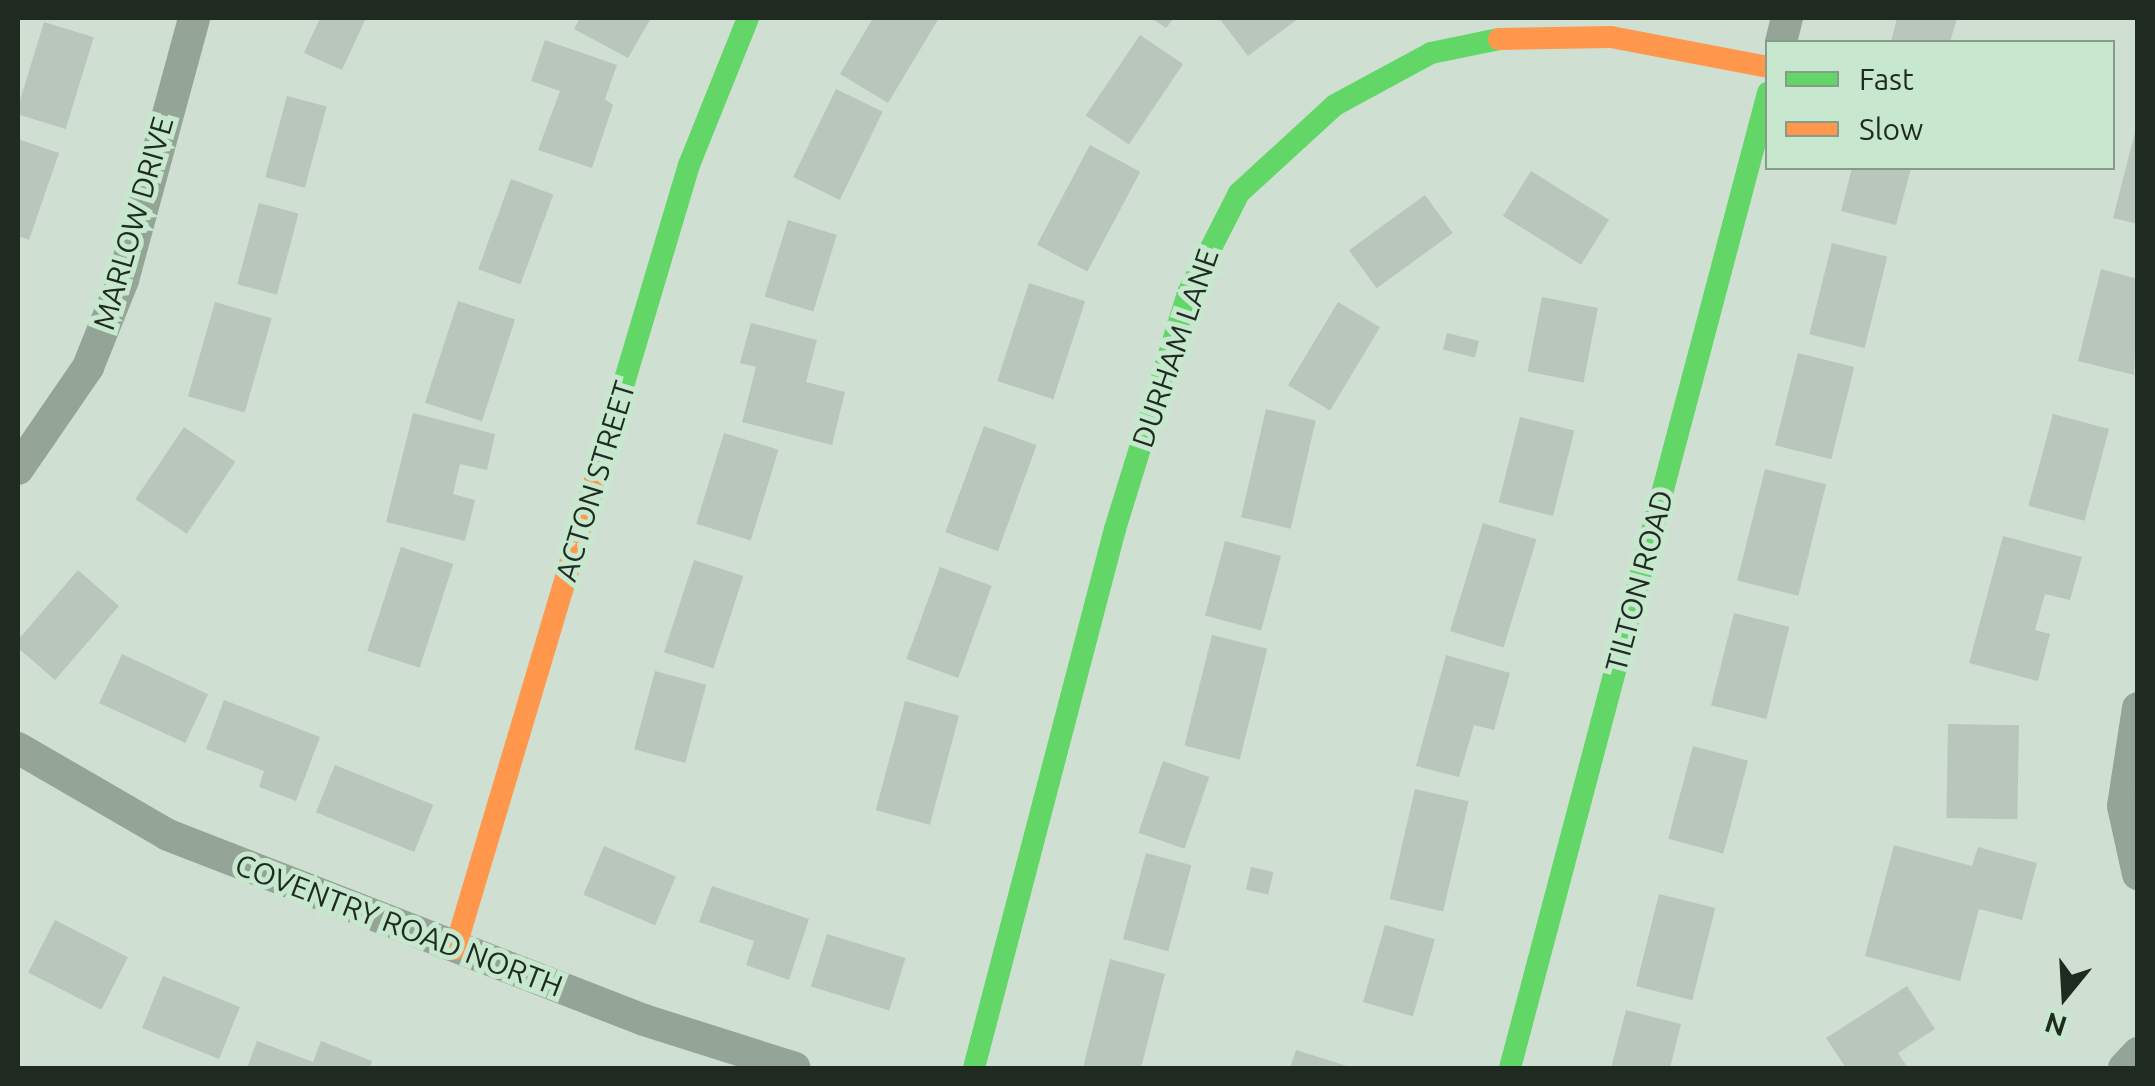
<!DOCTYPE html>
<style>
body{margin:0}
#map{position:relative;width:2155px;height:1086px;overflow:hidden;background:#cfe0d2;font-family:Ubuntu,sans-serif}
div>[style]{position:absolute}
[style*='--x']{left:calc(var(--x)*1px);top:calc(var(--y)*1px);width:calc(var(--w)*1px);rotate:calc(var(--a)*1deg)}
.building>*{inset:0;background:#b8c6bb;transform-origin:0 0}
.street>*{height:32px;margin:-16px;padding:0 16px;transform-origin:16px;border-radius:16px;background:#94a496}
.fast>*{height:22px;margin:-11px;padding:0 11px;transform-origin:11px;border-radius:11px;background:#63d668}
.slow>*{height:22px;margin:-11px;padding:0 11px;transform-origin:11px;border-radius:11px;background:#ff974d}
span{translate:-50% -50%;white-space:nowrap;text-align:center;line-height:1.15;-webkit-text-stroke:10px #c7e8ce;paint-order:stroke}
.street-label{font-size:30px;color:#1f2b21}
.frame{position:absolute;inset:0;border:20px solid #1f2b21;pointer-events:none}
.legend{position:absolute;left:1765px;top:40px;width:350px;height:130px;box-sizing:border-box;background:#c7e8ce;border:2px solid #849c89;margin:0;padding:12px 18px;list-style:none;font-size:30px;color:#1f2b21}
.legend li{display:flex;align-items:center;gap:20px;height:50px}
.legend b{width:50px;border:2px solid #849c89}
.north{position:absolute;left:2015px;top:946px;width:100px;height:100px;-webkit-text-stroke:8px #c7e8ce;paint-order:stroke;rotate:198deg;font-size:28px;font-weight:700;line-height:40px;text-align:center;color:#1f2b21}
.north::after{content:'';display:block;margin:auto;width:35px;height:45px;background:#1f2b21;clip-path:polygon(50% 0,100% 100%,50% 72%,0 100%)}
</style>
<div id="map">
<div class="building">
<i style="clip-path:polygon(320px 18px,366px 18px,342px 70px,304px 53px)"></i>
<i style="clip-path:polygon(580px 18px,651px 18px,628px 58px,574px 29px)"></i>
<i style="clip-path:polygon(873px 18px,939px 18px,888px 103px,840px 74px)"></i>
<i style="clip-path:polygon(1151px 18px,1174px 18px,1166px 28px)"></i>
<i style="clip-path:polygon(1219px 18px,1299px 18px,1248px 56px)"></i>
<i style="clip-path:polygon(1897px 18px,1957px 18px,1950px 42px,1891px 42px)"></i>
<i style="left:44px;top:22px;width:52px;height:96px;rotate:17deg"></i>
<i style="left:1140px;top:35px;width:52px;height:97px;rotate:34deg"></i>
<i style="clip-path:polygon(545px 40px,617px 65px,605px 99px,613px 105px,592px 168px,538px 150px,560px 91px,531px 81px)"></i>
<i style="left:836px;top:89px;width:52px;height:98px;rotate:26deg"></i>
<i style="left:287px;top:96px;width:41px;height:84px;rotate:15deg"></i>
<i style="clip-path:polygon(2136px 128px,2138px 129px,2138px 224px,2113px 218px)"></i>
<i style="clip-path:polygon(18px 139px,59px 153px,29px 240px,18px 236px)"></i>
<i style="left:1090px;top:145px;width:57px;height:113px;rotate:28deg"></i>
<i style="clip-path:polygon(1852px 168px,1911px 168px,1896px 225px,1841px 211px)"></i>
<i style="left:1531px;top:171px;width:92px;height:53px;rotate:32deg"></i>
<i style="left:511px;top:179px;width:45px;height:96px;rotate:20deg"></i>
<i style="left:1425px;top:195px;width:47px;height:94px;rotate:54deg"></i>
<i style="left:259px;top:203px;width:41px;height:84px;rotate:15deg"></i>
<i style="left:788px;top:220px;width:51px;height:80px;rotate:17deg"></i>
<i style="left:1832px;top:243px;width:57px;height:94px;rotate:14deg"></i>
<i style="clip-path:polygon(2101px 269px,2138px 279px,2134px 375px,2078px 361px)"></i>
<i style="left:1029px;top:283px;width:59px;height:103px;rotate:18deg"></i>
<i style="left:1542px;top:297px;width:57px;height:76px;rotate:11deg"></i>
<i style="left:458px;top:301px;width:60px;height:107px;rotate:18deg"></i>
<i style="left:215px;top:302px;width:59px;height:98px;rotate:16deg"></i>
<i style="left:1338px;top:302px;width:49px;height:97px;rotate:31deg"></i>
<i style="clip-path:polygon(751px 323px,817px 340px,806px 382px,845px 392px,832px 445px,742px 422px,756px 367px,740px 363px)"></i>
<i style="left:1447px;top:333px;width:33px;height:17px;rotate:14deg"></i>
<i style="left:1798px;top:353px;width:58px;height:95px;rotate:14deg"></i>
<i style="left:1266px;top:409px;width:51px;height:111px;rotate:13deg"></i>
<i style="clip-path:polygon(413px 413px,495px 434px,487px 470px,460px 464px,453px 494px,475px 500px,465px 541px,386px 522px)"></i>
<i style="left:2053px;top:414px;width:58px;height:95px;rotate:15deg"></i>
<i style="left:1520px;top:417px;width:56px;height:88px;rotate:14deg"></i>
<i style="left:984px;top:426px;width:56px;height:113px;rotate:20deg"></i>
<i style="left:184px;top:427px;width:62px;height:87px;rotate:34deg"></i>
<i style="left:724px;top:433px;width:57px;height:95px;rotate:17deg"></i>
<i style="left:1765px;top:469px;width:63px;height:115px;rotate:14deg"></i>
<i style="left:1483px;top:523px;width:56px;height:113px;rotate:17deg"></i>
<i style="clip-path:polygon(2003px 536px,2082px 557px,2070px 600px,2045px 594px,2035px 630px,2050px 634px,2038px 681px,1969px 663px)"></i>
<i style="left:1225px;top:541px;width:58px;height:77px;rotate:15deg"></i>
<i style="left:401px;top:547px;width:55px;height:109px;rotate:18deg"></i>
<i style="left:694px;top:560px;width:52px;height:97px;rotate:18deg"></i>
<i style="left:940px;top:567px;width:55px;height:98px;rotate:20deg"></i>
<i style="clip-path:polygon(78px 570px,119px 606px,55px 680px,18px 648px,18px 640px)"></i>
<i style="left:1734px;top:613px;width:57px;height:95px;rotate:14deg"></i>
<i style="left:1212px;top:635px;width:57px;height:114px;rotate:14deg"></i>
<i style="left:122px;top:654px;width:95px;height:54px;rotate:25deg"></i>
<i style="clip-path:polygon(1446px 655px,1510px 673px,1494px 730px,1474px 725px,1459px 777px,1416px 766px)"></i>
<i style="left:655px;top:671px;width:53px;height:81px;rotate:15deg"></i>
<i style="clip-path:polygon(224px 700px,320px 737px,296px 801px,259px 787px,264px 771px,206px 749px)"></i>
<i style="left:905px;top:701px;width:56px;height:113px;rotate:15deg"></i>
<i style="left:1948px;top:724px;width:71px;height:94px;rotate:1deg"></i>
<i style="left:1693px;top:746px;width:57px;height:96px;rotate:15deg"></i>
<i style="left:1163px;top:761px;width:49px;height:76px;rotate:19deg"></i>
<i style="left:335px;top:765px;width:106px;height:51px;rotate:22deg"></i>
<i style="left:1415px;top:789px;width:55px;height:113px;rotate:13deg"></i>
<i style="clip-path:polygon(1894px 845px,1972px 866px,1978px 847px,2037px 863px,2022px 920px,1979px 909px,1960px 981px,1865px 956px)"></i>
<i style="left:604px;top:846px;width:78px;height:53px;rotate:23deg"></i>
<i style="left:1146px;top:853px;width:47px;height:89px;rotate:15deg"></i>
<i style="left:1251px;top:867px;width:23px;height:23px;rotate:13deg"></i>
<i style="clip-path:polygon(712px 886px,809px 919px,789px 980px,746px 965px,754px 941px,699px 922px)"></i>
<i style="left:1659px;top:894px;width:58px;height:95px;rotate:14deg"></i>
<i style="left:55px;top:920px;width:82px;height:59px;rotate:27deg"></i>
<i style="left:1385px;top:925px;width:52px;height:80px;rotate:16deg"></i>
<i style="left:827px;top:934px;width:82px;height:55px;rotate:17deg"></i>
<i style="clip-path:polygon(1110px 959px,1165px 974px,1141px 1068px,1083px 1068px)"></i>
<i style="left:163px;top:976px;width:83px;height:56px;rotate:22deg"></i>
<i style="clip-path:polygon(1907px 986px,1935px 1029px,1898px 1053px,1908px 1068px,1846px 1068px,1826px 1038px)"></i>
<i style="clip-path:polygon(1626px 1010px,1681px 1024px,1670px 1068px,1611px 1068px)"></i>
<i style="clip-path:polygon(257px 1041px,313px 1062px,321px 1041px,372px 1061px,370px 1068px,247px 1068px)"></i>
<i style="clip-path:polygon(1296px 1050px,1353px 1068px,1290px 1068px)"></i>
</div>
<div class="street">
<i style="--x:1781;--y:42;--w:25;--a:-76"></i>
<i style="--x:18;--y:469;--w:124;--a:-55.5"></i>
<i style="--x:88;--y:367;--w:94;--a:-68.1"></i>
<i style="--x:123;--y:280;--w:271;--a:-74.8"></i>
<i style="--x:2138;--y:708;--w:99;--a:98.7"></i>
<i style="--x:2123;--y:806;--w:70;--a:77.6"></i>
<i style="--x:18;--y:748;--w:173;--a:30.1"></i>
<i style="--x:168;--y:835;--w:511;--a:21.24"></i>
<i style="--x:644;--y:1020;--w:158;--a:17.6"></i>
<i style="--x:2124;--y:1068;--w:21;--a:-47"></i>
</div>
<div class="fast">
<i style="--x:601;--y:460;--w:308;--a:-73.4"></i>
<i style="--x:689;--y:165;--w:158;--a:-68.1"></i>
<i style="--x:974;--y:1068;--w:557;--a:-75.34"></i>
<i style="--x:1115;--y:529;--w:247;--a:-72.8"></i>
<i style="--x:1188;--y:293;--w:112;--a:-63"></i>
<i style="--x:1239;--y:193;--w:130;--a:-42.5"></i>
<i style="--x:1335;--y:105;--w:109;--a:-28.4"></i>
<i style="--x:1431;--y:53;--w:69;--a:-11.6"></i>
<i style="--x:1510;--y:1068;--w:1009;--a:-75.18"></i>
</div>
<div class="slow">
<i style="--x:1499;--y:39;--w:112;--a:-1"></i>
<i style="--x:1611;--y:37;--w:160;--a:10.8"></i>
<i style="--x:455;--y:949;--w:510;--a:-73.38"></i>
</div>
<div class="street-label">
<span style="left:133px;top:223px;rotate:-74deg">MARLOW DRIVE</span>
<span style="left:1175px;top:348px;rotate:-71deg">DURHAM LANE</span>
<span style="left:595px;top:481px;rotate:-73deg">ACTON STREET</span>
<span style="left:1639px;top:581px;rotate:-75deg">TILTON ROAD</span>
<span style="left:399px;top:925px;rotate:21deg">COVENTRY ROAD NORTH</span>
</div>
<div class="frame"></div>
<ul class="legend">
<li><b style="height:12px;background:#63d668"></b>Fast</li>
<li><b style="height:12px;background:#ff974d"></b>Slow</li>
</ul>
<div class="north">N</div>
</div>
